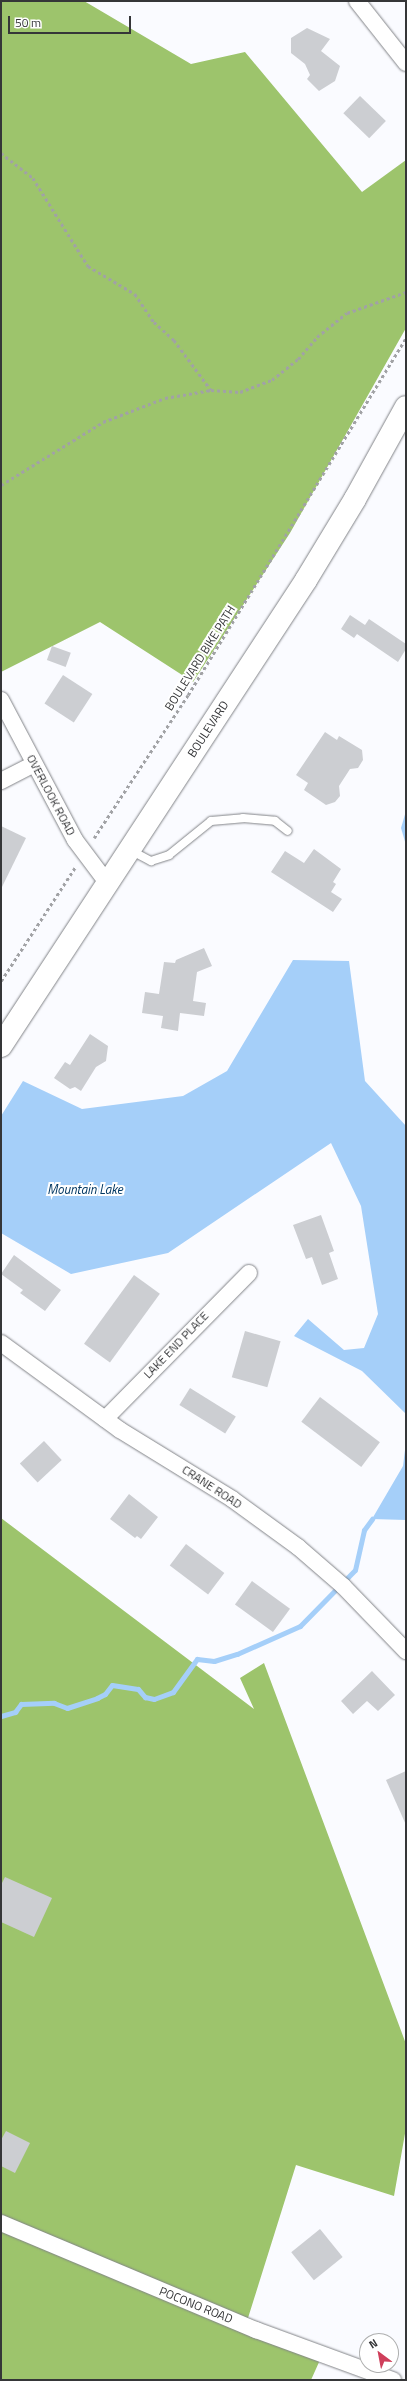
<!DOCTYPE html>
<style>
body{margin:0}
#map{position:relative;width:407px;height:2381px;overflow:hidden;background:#fafbff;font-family:"Titillium Web",sans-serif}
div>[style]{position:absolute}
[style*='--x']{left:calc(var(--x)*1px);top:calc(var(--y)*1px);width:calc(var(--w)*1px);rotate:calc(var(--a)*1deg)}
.forest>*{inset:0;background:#9dc46c}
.water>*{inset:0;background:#a5cff9}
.stream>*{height:5px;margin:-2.5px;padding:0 2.5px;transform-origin:2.5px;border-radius:2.5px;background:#a5cff9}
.building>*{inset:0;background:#ccced2;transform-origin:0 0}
.path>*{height:2.5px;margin-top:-1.25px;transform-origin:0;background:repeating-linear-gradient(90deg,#a1a2a5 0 3px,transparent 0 6px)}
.roads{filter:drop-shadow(0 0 1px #828488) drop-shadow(0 0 1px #828488)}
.service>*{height:8px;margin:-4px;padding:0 4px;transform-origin:4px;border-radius:4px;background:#fff}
.minor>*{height:16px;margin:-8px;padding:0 8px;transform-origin:8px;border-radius:8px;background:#fff}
.secondary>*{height:22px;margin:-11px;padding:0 11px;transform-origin:11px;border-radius:11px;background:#fff}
span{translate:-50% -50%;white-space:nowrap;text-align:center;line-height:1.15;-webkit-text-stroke:4px #fff;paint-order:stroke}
.street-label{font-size:12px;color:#353638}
.water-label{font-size:13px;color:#003762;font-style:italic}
.frame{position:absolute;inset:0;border:2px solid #353638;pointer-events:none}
.north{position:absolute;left:359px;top:2333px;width:40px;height:40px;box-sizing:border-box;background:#fff;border:1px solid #aeafaf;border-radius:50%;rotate:328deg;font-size:11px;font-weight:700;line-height:16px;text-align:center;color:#353638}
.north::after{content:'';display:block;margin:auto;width:14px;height:18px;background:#cf3f5b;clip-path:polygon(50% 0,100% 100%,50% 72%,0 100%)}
.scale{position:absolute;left:8px;top:16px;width:123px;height:18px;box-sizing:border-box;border:2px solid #353638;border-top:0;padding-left:5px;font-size:12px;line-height:14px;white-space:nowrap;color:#353638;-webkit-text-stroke:3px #fff;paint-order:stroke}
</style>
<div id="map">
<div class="forest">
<i style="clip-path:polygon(1px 1px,84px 1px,191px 64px,245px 52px,362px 192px,406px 160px,406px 328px,290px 533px,193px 682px,100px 622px,1px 672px)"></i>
<i style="clip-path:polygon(1px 1518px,254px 1709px,240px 1678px,264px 1663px,406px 2044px,406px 2128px,394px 2196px,296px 2165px,248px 2318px,324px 2351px,311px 2380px,1px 2380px)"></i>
</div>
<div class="water">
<i style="clip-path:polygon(406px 811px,406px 845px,401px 828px)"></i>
<i style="clip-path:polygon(293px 960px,349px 961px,365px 1081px,406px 1126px,406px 1414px,362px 1371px,294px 1336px,308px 1319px,344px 1350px,364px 1348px,378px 1314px,361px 1206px,331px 1143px,168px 1253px,71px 1274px,1px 1233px,1px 1116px,23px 1081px,82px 1109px,183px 1096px,227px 1071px)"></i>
<i style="clip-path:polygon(406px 1442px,406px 1520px,372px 1519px,403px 1466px)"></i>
</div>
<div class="stream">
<i style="--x:1;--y:1716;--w:15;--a:-16"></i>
<i style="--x:15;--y:1712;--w:10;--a:-53"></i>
<i style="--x:21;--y:1704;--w:33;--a:-2"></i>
<i style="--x:54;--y:1703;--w:14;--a:21"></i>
<i style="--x:67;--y:1708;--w:32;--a:-18"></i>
<i style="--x:97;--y:1698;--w:9;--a:-27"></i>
<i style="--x:105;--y:1694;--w:11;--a:-52"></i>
<i style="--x:112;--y:1685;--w:26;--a:9"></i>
<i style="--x:138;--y:1689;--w:11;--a:49"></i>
<i style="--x:145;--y:1697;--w:9;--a:13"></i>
<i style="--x:154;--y:1699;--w:20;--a:-20"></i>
<i style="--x:173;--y:1692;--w:41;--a:-54"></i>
<i style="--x:197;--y:1659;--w:17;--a:7"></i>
<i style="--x:214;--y:1661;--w:24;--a:-17"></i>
<i style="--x:237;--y:1654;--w:69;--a:-24"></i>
<i style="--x:300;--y:1626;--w:78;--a:-45.5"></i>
<i style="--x:355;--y:1570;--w:41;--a:-77.3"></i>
<i style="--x:364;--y:1530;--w:14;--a:-54"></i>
</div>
<div class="building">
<i style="clip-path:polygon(307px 28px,330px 39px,321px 51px,340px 66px,335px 81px,319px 91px,307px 79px,310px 75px,305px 64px,291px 53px,291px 38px)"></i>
<i style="left:360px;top:96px;width:36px;height:24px;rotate:44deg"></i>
<i style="clip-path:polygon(350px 615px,365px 625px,369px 619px,406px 644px,406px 649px,398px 662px,357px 634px,354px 638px,341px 629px)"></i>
<i style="left:52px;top:646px;width:20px;height:15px;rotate:20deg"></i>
<i style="left:63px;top:675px;width:35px;height:34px;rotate:33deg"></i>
<i style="clip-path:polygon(325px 732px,337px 740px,339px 736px,362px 750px,363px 760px,358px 768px,350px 769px,339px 786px,340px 796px,335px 802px,326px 805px,304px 790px,308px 783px,296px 775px)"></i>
<i style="clip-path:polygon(1px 826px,26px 838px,1px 889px)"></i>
<i style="clip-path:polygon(314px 849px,341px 869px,333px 882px,336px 884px,331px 892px,342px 899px,333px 912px,271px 872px,285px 851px,304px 863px)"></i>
<i style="clip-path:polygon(204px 948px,212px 966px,197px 972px,193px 1001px,206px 1003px,204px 1016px,180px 1013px,178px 1031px,161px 1028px,163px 1016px,142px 1013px,145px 992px,159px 994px,164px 962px,175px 963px,176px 960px)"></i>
<i style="clip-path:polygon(90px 1034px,108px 1046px,106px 1061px,96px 1067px,81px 1091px,75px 1087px,70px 1089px,54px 1078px,65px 1062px,70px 1065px)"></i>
<i style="clip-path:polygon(321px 1215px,334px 1251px,329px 1253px,338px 1279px,322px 1285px,312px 1257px,306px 1259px,293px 1225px)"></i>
<i style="clip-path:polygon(14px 1255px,61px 1290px,45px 1311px,20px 1293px,23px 1290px,1px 1274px)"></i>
<i style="left:134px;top:1275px;width:32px;height:85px;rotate:36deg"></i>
<i style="left:245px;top:1331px;width:37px;height:48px;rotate:16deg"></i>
<i style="left:190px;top:1388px;width:54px;height:20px;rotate:32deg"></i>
<i style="left:320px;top:1397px;width:75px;height:31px;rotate:37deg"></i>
<i style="left:44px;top:1441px;width:26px;height:33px;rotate:47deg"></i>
<i style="clip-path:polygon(129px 1494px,158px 1517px,141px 1539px,137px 1536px,135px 1538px,110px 1519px)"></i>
<i style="left:186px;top:1544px;width:48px;height:27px;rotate:37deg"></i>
<i style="left:252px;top:1581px;width:47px;height:29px;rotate:36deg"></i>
<i style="clip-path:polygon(372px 1671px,395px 1695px,378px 1711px,367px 1701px,353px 1714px,341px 1701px)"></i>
<i style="clip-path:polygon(406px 1771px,406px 1825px,386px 1780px)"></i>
<i style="clip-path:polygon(5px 1877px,52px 1898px,34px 1937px,1px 1922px,1px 1885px)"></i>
<i style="clip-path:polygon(6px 2131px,30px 2143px,15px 2173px,1px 2166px,1px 2140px)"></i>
<i style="left:320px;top:2229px;width:36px;height:37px;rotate:51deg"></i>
</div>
<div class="path">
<i style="--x:1;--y:153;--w:41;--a:38"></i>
<i style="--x:33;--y:178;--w:104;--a:58"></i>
<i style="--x:88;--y:266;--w:55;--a:30.8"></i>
<i style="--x:135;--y:294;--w:34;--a:56"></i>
<i style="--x:154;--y:322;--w:27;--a:42"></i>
<i style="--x:174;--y:340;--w:62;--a:53.5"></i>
<i style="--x:1;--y:485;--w:120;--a:-31.7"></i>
<i style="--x:103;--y:422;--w:66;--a:-21.2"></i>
<i style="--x:165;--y:398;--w:47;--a:-9.9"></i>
<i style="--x:211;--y:390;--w:29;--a:4"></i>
<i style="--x:240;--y:392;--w:34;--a:-21"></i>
<i style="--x:272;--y:380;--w:33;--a:-39"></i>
<i style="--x:298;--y:359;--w:29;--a:-49"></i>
<i style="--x:317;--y:337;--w:38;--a:-39"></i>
<i style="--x:347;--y:313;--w:63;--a:-19.6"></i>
<i style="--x:94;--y:838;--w:171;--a:-56.7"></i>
<i style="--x:188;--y:695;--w:418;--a:-58.6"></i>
<i style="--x:1;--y:981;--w:137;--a:-56.9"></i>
</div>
<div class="roads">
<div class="service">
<i style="--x:130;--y:850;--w:24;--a:28"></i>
<i style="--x:151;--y:861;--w:19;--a:-18"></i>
<i style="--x:169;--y:855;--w:54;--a:-39"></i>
<i style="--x:211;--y:821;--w:32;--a:-5"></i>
<i style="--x:243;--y:818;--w:32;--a:5"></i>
<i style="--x:275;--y:821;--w:16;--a:38"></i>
</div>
<div class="minor">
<i style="--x:357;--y:1;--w:79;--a:51.7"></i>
<i style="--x:1;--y:700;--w:158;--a:62.1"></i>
<i style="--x:75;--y:840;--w:55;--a:53.1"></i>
<i style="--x:1;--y:781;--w:37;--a:-27"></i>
<i style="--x:1;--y:1343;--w:147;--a:36.2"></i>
<i style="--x:120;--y:1430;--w:132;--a:31.6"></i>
<i style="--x:232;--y:1499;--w:82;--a:36"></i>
<i style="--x:298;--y:1547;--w:60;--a:40.9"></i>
<i style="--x:343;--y:1586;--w:91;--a:45.9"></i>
<i style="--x:105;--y:1419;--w:205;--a:-45.4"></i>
<i style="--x:1;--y:2223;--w:277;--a:22.8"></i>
<i style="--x:256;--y:2330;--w:146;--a:20.1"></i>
</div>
<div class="secondary">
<i style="--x:1;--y:1046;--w:557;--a:-56.79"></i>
<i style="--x:306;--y:580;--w:95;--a:-58.8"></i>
<i style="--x:355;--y:499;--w:105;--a:-61"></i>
</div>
</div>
<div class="street-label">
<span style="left:200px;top:658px;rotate:-58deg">BOULEVARD BIKE PATH</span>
<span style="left:208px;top:729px;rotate:-57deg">BOULEVARD</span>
<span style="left:51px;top:795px;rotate:62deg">OVERLOOK ROAD</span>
<span style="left:176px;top:1345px;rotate:-46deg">LAKE END PLACE</span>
<span style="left:212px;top:1487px;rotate:33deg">CRANE ROAD</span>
<span style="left:196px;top:2305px;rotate:22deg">POCONO ROAD</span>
</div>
<div class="water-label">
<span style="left:85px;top:1189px">Mountain Lake</span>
</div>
<div class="frame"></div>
<div class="north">N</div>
<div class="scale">50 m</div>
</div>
